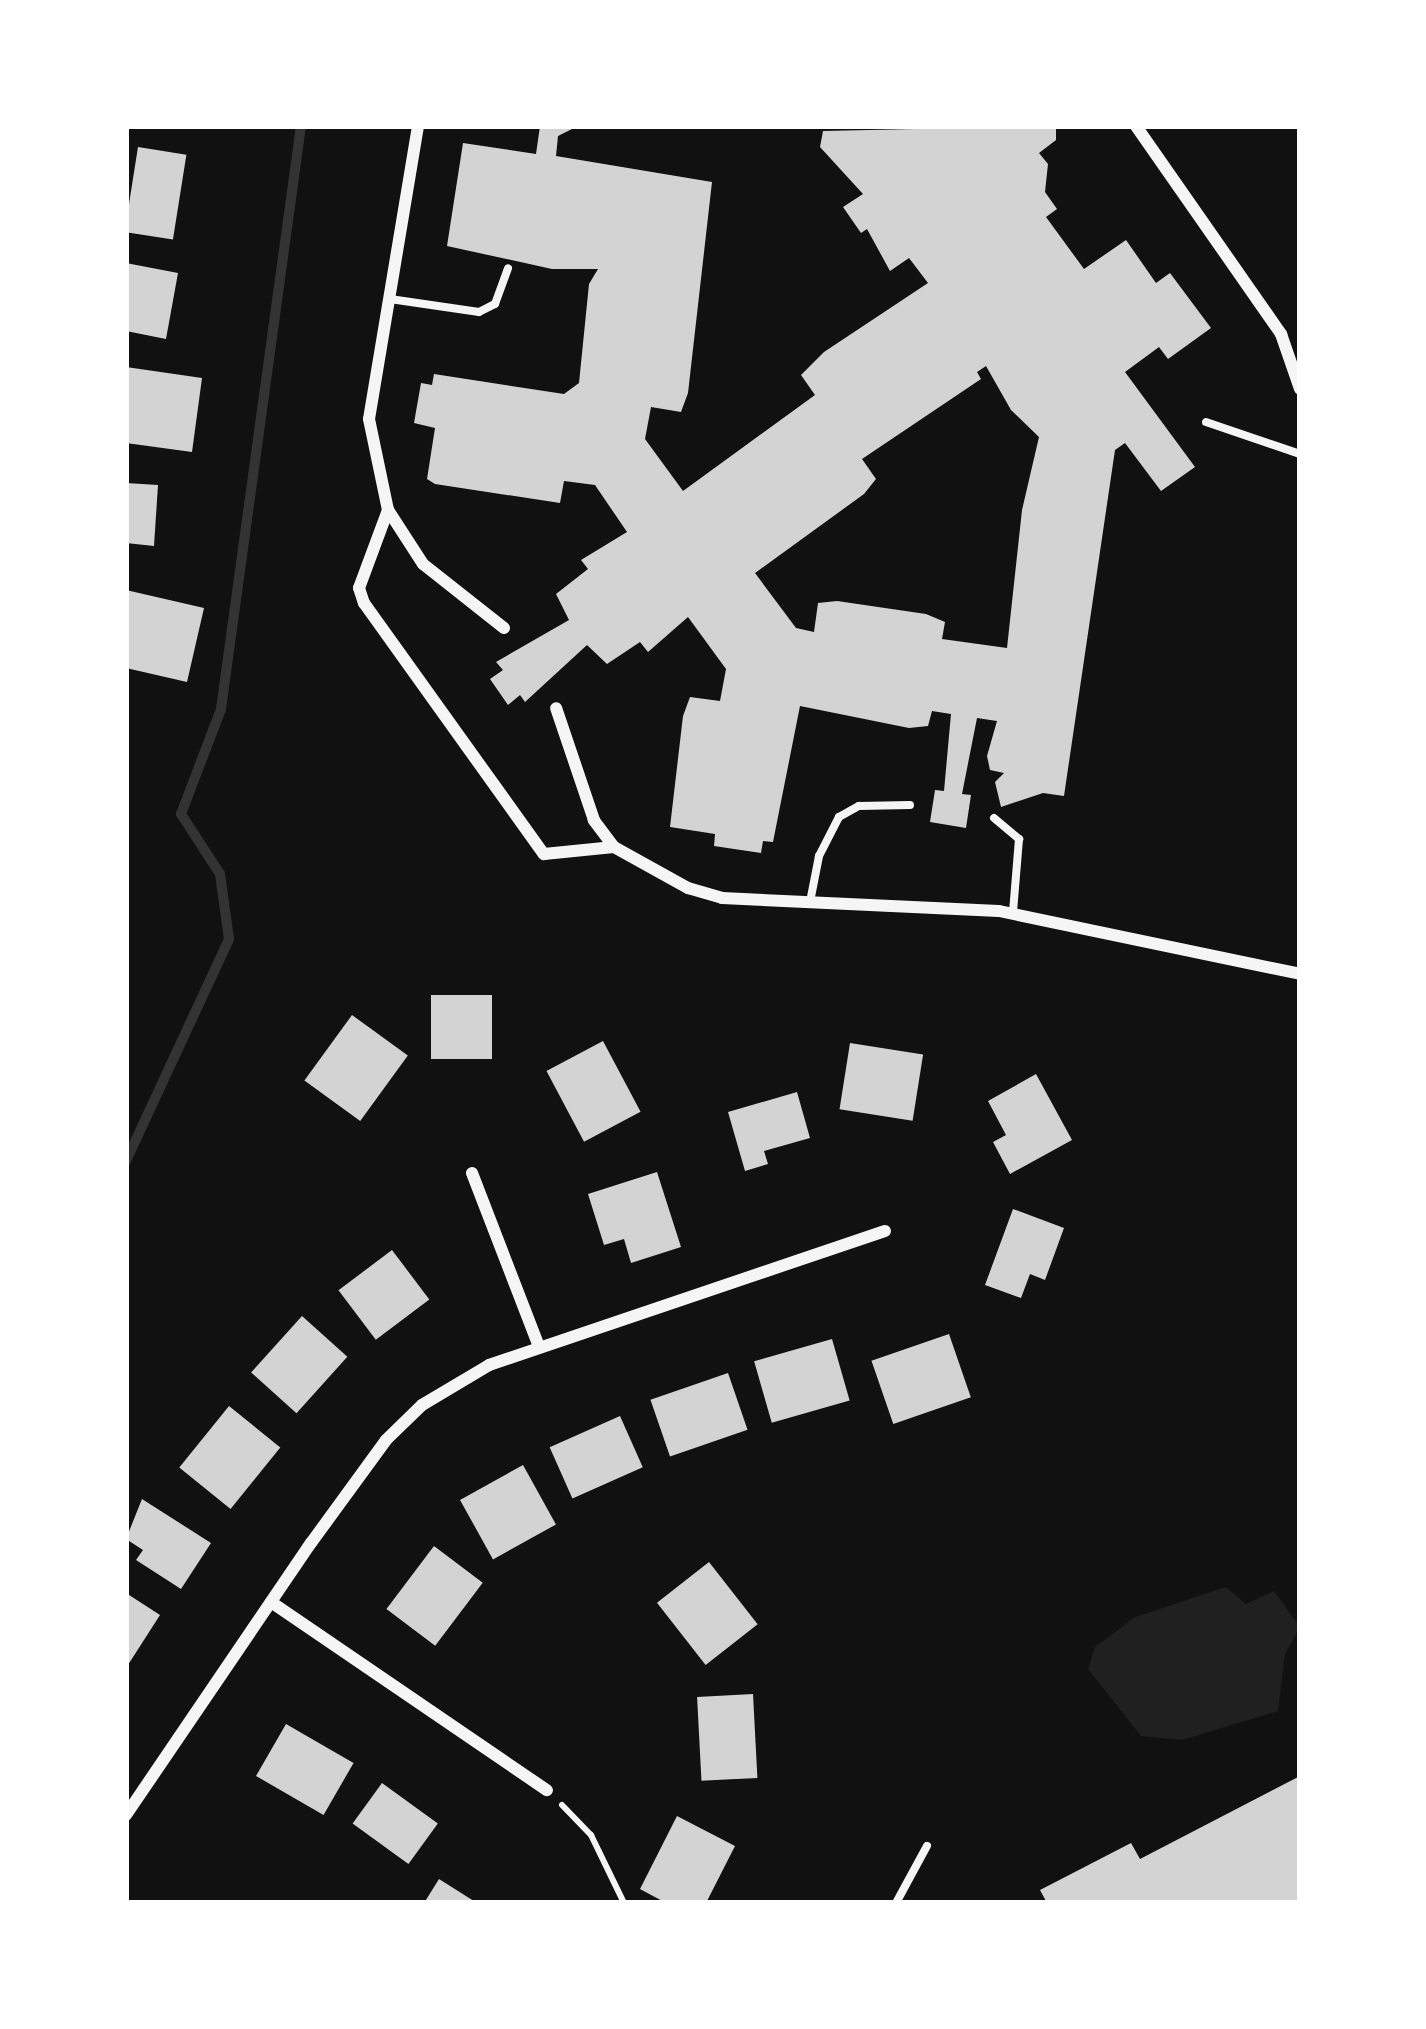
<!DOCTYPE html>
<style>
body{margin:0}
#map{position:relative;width:1426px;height:2029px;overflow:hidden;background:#111;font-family:"Zilla Slab",serif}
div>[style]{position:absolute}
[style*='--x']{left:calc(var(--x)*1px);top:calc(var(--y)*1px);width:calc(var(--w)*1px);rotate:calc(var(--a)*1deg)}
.green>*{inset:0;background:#202020}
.stream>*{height:10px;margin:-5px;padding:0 5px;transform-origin:5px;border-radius:5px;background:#333}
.building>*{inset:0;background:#d3d3d3;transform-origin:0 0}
.path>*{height:6px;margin:-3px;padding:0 3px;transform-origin:3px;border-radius:3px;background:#f5f5f5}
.service>*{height:8px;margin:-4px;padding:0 4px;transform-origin:4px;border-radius:4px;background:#f5f5f5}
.minor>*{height:12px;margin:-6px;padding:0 6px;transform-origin:6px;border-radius:6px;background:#f5f5f5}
span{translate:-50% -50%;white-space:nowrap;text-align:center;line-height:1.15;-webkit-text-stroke:9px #fff;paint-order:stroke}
.frame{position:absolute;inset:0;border:129px solid #fff;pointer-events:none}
</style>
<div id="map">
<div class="green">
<i style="clip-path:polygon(1226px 1587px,1246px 1604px,1274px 1591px,1300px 1627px,1285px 1654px,1278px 1711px,1182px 1740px,1141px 1736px,1088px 1669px,1095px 1647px,1135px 1617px)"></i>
</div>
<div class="stream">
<i style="--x:126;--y:1161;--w:245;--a:-65.1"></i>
<i style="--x:229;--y:939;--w:66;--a:-97.9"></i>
<i style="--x:220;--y:874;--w:72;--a:-123"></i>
<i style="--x:181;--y:814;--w:112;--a:-69.1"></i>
<i style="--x:221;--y:709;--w:588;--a:-82.19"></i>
</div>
<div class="building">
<i style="clip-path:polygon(evenodd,540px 126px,578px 126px,558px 136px,556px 156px,712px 182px,688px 393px,681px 412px,651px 407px,645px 439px,683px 491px,815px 395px,801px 375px,824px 352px,928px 283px,909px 258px,890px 271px,867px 229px,861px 233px,843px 207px,863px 194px,820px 147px,823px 131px,1056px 126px,1056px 140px,1039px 153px,1048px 164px,1045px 192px,1057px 209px,1046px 217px,1084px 269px,1126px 240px,1156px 283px,1170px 273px,1211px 328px,1168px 359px,1159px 347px,1125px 372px,1195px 467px,1161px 491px,1125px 443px,1115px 450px,1064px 796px,1043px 793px,1001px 807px,995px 782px,1004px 773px,990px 770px,987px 756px,997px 721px,977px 718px,962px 794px,971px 795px,966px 828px,930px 822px,935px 790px,944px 791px,951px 714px,932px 711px,928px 726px,909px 728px,800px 706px,773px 842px,763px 841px,761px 853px,714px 846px,715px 834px,670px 827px,683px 716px,690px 697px,720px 701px,726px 669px,688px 617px,648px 652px,640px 642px,607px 664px,587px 645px,525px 702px,520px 695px,508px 705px,490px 679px,503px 670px,496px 662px,569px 620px,556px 594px,588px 569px,581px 560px,627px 532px,595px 485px,564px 481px,560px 503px,435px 484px,427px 479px,435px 428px,414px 423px,421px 383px,432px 385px,434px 374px,564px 394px,579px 383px,589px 284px,598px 269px,552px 269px,447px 246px,463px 143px,536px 154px,540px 126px,986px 366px,1011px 410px,1039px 437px,1022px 510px,1007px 648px,942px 639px,945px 622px,926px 614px,837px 601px,818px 603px,814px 632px,796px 628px,755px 573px,864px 494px,876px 479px,862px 459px,981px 379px,977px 372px,986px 366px)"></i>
<i style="left:138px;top:147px;width:49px;height:86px;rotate:9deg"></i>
<i style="clip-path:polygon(126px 263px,178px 273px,166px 339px,126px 331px)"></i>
<i style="clip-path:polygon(126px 367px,202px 378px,192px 452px,126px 443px)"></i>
<i style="clip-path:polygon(126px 483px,158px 485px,154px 546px,126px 543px)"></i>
<i style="clip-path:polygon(126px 590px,204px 608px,187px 682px,126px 668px)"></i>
<i style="left:492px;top:995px;width:64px;height:61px;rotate:90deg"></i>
<i style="left:352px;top:1015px;width:69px;height:81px;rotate:36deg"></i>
<i style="left:603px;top:1041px;width:80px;height:64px;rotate:62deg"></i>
<i style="left:850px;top:1043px;width:74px;height:67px;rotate:9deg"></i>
<i style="clip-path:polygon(1036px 1074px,1072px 1140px,1010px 1174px,993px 1142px,1006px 1135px,988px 1101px)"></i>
<i style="clip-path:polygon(797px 1092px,810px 1138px,764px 1151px,768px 1164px,745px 1171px,728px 1112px)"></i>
<i style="clip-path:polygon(657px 1172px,681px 1247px,631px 1263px,624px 1239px,604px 1245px,588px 1194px)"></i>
<i style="clip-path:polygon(1013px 1209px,1064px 1228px,1045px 1280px,1030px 1274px,1021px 1298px,985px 1285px)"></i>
<i style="left:392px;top:1250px;width:62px;height:67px;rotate:53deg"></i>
<i style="left:302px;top:1316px;width:61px;height:76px;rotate:42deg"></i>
<i style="left:949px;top:1334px;width:67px;height:82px;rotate:71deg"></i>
<i style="left:832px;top:1339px;width:64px;height:81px;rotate:74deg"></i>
<i style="left:728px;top:1373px;width:60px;height:82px;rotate:71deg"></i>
<i style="left:229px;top:1406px;width:66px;height:79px;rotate:39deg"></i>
<i style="left:620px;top:1416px;width:56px;height:77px;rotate:66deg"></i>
<i style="left:523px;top:1465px;width:68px;height:72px;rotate:61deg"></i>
<i style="clip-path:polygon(142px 1499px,211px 1543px,181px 1589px,136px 1560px,143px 1550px,126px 1539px)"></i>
<i style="left:434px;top:1546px;width:61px;height:79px;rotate:37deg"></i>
<i style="left:709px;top:1562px;width:79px;height:66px;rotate:52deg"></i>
<i style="clip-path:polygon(126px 1593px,160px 1615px,126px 1668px)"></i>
<i style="left:753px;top:1694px;width:84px;height:56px;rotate:87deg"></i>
<i style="left:286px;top:1724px;width:78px;height:60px;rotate:30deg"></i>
<i style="clip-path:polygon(1300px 1776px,1300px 1903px,1047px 1903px,1040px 1890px,1131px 1843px,1140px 1859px)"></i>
<i style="left:382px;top:1783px;width:69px;height:50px;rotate:36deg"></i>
<i style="clip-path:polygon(677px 1816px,735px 1846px,706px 1903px,666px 1903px,640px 1889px)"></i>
<i style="clip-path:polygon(439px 1879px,477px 1903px,424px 1903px)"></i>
</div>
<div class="path">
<i style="--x:562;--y:1805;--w:42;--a:46"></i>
<i style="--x:591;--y:1835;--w:76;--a:64.1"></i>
</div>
<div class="service">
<i style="--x:390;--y:299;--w:90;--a:8.3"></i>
<i style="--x:479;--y:312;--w:18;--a:-27"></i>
<i style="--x:495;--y:304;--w:38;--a:-70"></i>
<i style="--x:1206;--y:422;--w:99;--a:18.8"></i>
<i style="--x:994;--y:818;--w:33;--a:40"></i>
<i style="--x:1019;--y:839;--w:73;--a:94.7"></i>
<i style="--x:810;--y:902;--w:47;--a:-78.9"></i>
<i style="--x:819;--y:856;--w:44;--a:-62.9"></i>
<i style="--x:839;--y:817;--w:23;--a:-29"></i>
<i style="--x:859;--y:806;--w:51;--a:-1.1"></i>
<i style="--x:896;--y:1903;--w:65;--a:-61.5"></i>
</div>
<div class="minor">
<i style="--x:1136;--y:126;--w:254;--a:55.1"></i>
<i style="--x:1281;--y:334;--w:58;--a:70.9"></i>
<i style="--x:388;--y:510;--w:93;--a:-101.8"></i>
<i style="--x:369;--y:419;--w:297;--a:-80.5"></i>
<i style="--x:504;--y:628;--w:103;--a:-141.7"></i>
<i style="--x:423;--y:564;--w:64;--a:-122.9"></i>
<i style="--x:388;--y:510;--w:83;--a:110.4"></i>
<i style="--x:359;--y:588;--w:16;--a:72"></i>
<i style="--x:364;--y:603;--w:309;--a:54.4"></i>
<i style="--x:544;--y:854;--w:70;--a:-5.7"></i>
<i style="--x:614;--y:847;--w:34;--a:-127"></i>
<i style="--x:594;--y:820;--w:118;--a:-108.7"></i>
<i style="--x:614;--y:847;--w:85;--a:29"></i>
<i style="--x:688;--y:888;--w:35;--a:16"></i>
<i style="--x:722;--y:898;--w:277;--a:2.7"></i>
<i style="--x:999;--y:911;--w:308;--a:11.8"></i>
<i style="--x:472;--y:1173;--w:186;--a:68.9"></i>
<i style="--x:271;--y:1602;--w:334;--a:34.3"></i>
<i style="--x:126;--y:1815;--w:329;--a:-55.8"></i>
<i style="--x:311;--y:1543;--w:127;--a:-53.9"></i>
<i style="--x:386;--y:1440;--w:50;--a:-44.2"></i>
<i style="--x:422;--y:1405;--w:78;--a:-30.8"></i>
<i style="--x:489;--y:1365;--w:418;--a:-18.7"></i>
</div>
<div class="frame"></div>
</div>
